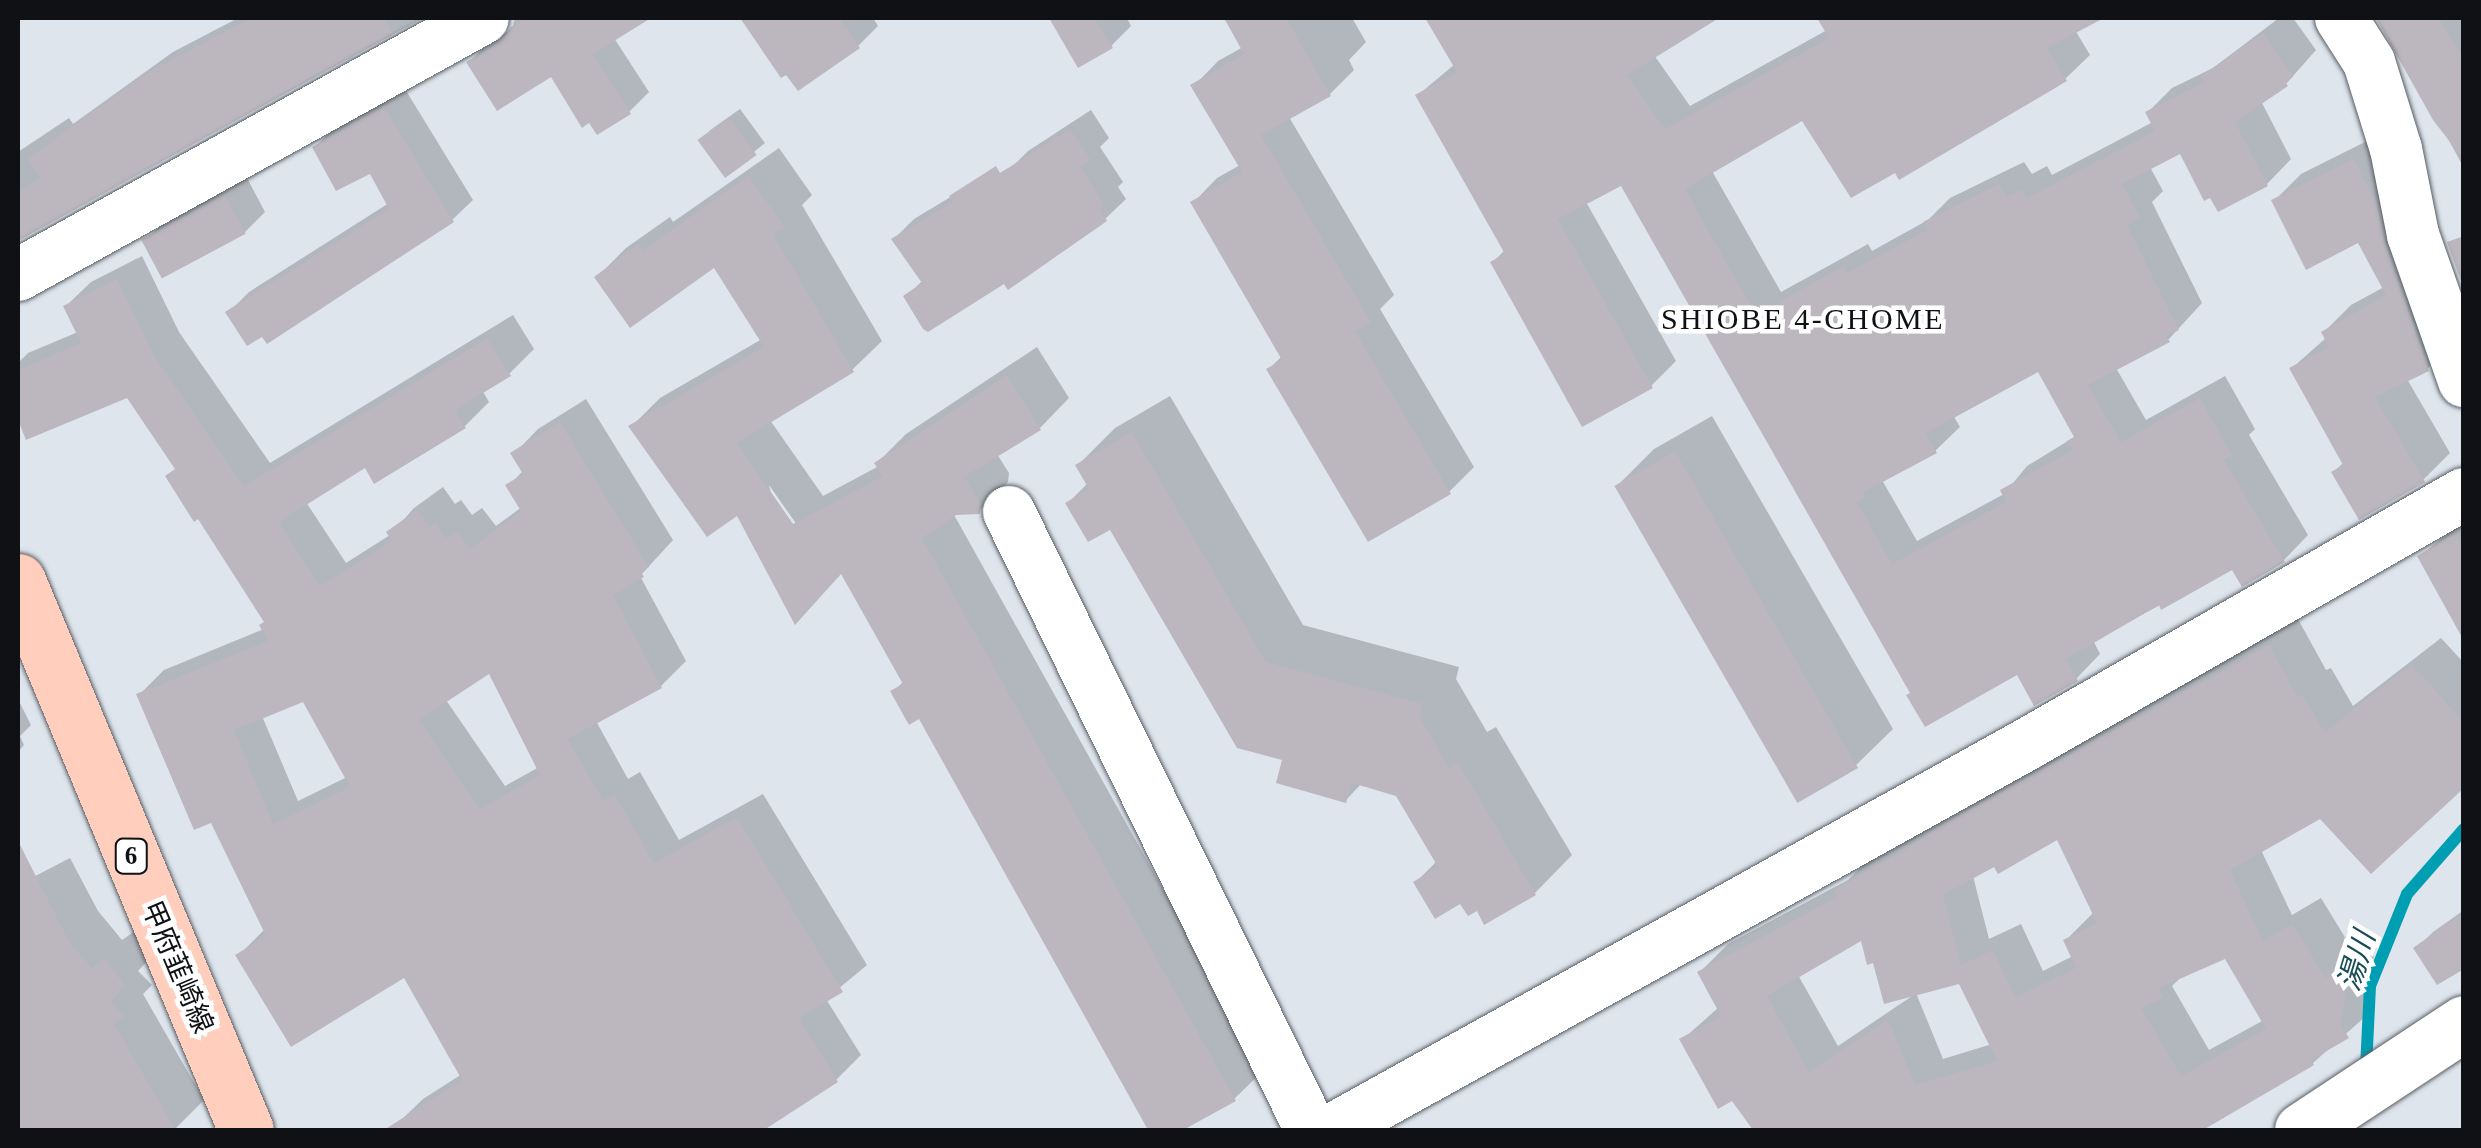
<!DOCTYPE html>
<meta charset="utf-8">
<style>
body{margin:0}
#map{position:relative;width:2481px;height:1148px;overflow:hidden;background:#dee5ec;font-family:"Times New Roman","Noto Sans JP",serif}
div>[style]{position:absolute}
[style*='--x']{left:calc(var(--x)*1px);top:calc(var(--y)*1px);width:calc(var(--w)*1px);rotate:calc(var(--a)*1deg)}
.shadow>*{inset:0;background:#0003}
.stream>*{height:12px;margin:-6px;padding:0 6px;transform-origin:6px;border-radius:6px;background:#009eb2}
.building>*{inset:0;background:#bcb6be;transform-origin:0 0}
.roads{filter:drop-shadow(0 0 2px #575d64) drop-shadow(0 0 2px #575d64)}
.minor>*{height:52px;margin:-26px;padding:0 26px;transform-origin:26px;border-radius:26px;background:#fff}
.tertiary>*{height:55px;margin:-27.5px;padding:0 27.5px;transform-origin:27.5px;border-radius:27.5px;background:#fff}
.primary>*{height:55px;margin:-27.5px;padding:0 27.5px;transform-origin:27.5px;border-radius:27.5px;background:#ffcebd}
span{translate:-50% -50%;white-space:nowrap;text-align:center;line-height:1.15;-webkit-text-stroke:9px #fff;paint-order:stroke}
.shield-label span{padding:2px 8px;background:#fff;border:2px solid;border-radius:8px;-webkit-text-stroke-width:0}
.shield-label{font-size:25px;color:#0f1114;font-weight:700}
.street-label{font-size:28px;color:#0f1114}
.neighbourhood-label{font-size:30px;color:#0f1114;letter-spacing:2.5px}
.water-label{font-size:30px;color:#184d56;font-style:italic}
.frame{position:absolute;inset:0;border:20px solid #0f1114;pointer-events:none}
</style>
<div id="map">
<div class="shadow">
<i style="clip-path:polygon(238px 18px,423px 18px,18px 239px,18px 152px,69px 118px,73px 124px,173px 52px)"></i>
<i style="clip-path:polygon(515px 18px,636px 18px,614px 38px,649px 92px,629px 112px,552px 74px,469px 62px,489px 42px,512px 29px)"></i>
<i style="clip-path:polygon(748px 18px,873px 18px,878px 26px,858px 46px,745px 21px)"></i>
<i style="clip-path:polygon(1051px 18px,1127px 18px,1131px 26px,1111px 46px,1079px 65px)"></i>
<i style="clip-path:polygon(1226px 18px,1352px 18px,1366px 42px,1349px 60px,1354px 70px,1330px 94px,1289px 117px,1394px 295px,1380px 309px,1474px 467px,1449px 492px,1269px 369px,1282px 356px,1193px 203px,1217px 178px,1240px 165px,1194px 86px,1218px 61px,1243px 47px)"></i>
<i style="clip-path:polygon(evenodd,1427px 18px,1704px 18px,1654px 55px,1690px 106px,1827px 30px,1820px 18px,2099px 18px,2075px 30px,2090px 55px,2065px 79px,1896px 169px,1803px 118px,1712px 171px,1781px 292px,1868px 244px,1872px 251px,1928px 220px,1950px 198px,2024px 162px,2032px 174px,2047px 166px,2052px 175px,2153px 122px,2148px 112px,2172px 88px,2213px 68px,2279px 18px,2293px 18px,2316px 50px,2286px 84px,2261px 101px,2291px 159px,2267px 184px,2182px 151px,2150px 167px,2163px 191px,2152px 202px,2202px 303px,2168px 340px,2116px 368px,2146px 420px,2225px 376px,2255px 429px,2249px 435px,2308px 535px,2284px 560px,2243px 583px,2233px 567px,2093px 640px,2100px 654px,2076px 679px,2018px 672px,1913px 692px,1622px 183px,1586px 202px,1676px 361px,1651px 386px,1493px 262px,1505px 250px,1418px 95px,1455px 64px,1427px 18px,2039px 369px,2076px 436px,2027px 466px,2004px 494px,1917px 541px,1882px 480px,1935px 451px,1960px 427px,1953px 415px,2039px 369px)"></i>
<i style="clip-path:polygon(2379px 18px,2464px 18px,2464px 168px,2397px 45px)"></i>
<i style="clip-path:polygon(405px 89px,473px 200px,452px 220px,229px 312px,249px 292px,389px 203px,371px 171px,315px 147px,335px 127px)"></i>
<i style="clip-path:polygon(740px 109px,765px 143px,726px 175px,709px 131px)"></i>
<i style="clip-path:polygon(1091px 110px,1109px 138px,1100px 147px,1123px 182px,1118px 187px,1126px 199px,1105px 219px,1005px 280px,906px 297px,923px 280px,894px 239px,914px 219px,982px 178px,1008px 171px,1028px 151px)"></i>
<i style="clip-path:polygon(2381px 134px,2454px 342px,2427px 369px,2407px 379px,2450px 453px,2423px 480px,2334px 472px,2344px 462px,2292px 368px,2327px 337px,2324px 332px,2351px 305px,2384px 287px,2359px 240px,2274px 201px,2301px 174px)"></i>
<i style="clip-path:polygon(evenodd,779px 148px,812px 195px,802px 205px,882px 341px,852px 370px,770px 420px,823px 496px,879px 466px,877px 463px,906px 434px,1037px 347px,1069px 398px,1040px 428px,997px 454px,1009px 473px,1008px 482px,979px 511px,953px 513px,1264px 1070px,1234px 1099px,1178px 1130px,1151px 1130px,920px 716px,893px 692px,904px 681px,843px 572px,738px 512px,631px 427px,660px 398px,762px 339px,715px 264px,597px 277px,626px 248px,670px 217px,673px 222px,779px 148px,769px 485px,802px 532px,798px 535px,772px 498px,769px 485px)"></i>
<i style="clip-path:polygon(246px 176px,265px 212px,245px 232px,145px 241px,165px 221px)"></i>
<i style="clip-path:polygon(evenodd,142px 256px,179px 332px,270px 463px,513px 315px,534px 349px,509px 374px,482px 390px,489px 402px,465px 426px,365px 464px,306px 502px,346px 563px,390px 535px,414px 508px,443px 487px,455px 504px,461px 500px,472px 515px,482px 508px,496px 526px,522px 507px,508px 486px,524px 470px,514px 454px,538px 429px,586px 399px,673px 540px,640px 576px,686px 661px,661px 686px,596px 721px,628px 779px,640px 772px,679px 840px,763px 794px,867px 965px,826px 999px,861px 1055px,836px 1080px,758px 1130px,403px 1130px,398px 1123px,423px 1099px,462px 1074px,404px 974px,238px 956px,265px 929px,212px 820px,139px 695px,164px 670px,264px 629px,266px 621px,177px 467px,128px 394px,27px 436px,18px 413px,18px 363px,28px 353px,78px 332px,66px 306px,91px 282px,142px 256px,490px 671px,539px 767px,505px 786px,446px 700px,490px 671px,142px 256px,304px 699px,347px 777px,298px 801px,262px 716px,304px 699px)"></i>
<i style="clip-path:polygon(1170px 396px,1303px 625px,1459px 667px,1456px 679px,1487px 732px,1496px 727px,1572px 855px,1535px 893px,1485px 922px,1478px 908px,1416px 882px,1437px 861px,1397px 794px,1362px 783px,1346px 800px,1286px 759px,1111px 526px,1068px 503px,1088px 483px,1078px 465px,1115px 428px)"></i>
<i style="clip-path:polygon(1712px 416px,1893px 729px,1855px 766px,1617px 486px,1654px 449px)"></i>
<i style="clip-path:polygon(2464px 520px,2464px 636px,2420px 556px)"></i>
<i style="clip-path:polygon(evenodd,2298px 619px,2326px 670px,2331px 668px,2353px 706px,2441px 638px,2464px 663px,2464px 785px,2321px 816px,2261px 850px,2292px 915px,2321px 898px,2354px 952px,2376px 939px,2368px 998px,2375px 1008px,2313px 1063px,2200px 1130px,1756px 1130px,1682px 1040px,1719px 1007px,1700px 972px,1728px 944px,1848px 880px,1865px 863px,2298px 619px,2058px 836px,2094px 912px,2066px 940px,2073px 956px,2043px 971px,2021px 924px,1989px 939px,1973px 876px,2058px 836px,2298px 619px,1863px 938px,1915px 994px,1838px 1046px,1798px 975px,1863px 938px,2298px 619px,2226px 956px,2264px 1020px,2209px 1050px,2172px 986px,2184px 974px,2226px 956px,2298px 619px,1961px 981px,1992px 1044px,1943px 1059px,1916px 993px,1961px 981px)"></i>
<i style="clip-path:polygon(18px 699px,31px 725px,20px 736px,24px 745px,18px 752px)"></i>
<i style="clip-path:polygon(70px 858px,98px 911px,122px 940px,135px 931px,153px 955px,138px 971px,152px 985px,143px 994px,204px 1100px,174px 1130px,18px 1130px,18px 885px)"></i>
<i style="clip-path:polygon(2464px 910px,2464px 964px,2416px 949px,2433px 932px)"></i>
</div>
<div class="stream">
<i style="--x:2366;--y:1068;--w:82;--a:-87.2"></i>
<i style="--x:2370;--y:986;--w:99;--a:-68.1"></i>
<i style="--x:2407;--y:894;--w:86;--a:-48.8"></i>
</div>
<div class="building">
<i style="clip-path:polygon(251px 18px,384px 18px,393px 34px,18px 241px,18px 193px,40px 178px,27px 159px,150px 71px)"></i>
<i style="clip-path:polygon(527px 18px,651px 18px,593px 54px,631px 114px,597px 135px,589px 123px,582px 128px,551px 77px,497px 111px,466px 62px,498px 44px,511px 27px)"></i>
<i style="clip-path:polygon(740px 18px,839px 18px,860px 48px,798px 91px,786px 75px,781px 78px)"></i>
<i style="clip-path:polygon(1049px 18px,1095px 18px,1113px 48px,1078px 68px)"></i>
<i style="clip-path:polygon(1224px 18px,1286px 18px,1331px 96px,1261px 135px,1371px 322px,1355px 331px,1451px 494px,1368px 542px,1266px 369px,1282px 360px,1190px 202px,1242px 172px,1190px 85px,1244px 54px)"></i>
<i style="clip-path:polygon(evenodd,1425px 18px,1719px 18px,1627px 75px,1665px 129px,1829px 38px,1817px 18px,2104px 18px,2047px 48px,2067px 81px,1899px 180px,1895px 173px,1851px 198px,1802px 121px,1685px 189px,1756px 315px,1843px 266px,1847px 273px,1927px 230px,1923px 222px,1999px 184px,2007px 197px,2022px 189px,2027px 198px,2155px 131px,2145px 112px,2205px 82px,2201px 76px,2263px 33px,2293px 77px,2285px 82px,2288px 86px,2235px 122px,2268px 186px,2218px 212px,2210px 198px,2204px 201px,2180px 154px,2122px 184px,2140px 217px,2127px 225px,2179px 330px,2166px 336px,2170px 342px,2088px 385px,2121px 442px,2200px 398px,2232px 455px,2224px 460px,2285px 562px,2242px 587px,2232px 570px,2161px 610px,2159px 605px,2066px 659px,2078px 681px,2034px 706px,2017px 675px,1925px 727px,1906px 695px,1910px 693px,1621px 186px,1558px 219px,1653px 388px,1582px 427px,1490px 262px,1505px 254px,1415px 95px,1457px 72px,1425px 18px,2038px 372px,2074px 437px,2067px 441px,2073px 450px,2000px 490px,2006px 502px,1892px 564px,1857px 502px,1866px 497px,1864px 492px,1937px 453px,1926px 433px,2038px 372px)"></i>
<i style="clip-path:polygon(2376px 18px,2439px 18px,2464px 59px,2464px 160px,2433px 120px)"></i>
<i style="clip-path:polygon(384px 107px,454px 222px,267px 344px,262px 337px,247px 346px,225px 312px,389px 209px,370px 174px,336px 191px,312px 147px)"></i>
<i style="left:729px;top:117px;width:47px;height:39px;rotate:54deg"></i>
<i style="clip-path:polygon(1070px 129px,1091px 160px,1080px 167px,1104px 204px,1099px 208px,1107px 221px,1008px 290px,1004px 284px,928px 332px,923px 329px,903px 296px,922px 283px,891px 239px,952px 202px,949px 196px,996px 166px,1000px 173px)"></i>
<i style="clip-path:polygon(2354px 159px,2376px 203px,2385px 245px,2429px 371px,2375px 397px,2425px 482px,2359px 520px,2331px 472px,2343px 465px,2289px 368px,2329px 347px,2321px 332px,2386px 295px,2358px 243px,2306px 270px,2271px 200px)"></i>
<i style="clip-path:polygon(748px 176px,785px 227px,773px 234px,854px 372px,737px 443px,793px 524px,883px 476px,874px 463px,1007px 375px,1041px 430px,964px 477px,981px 504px,980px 514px,956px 515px,922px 538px,1236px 1101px,1183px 1130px,1148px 1130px,919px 719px,909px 725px,890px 691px,903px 684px,841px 574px,795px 625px,737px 516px,707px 537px,628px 426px,764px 347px,714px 268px,630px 328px,594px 277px,639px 244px,643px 250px)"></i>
<i style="left:225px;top:195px;width:44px;height:95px;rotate:62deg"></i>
<i style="clip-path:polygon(2464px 236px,2464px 289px,2447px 242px)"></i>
<i style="clip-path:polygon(evenodd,117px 279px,155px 357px,244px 486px,487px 338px,511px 376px,455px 410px,466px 428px,374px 484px,365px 468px,279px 522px,320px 586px,392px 541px,386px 532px,417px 510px,430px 527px,436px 523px,446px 538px,457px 531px,470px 549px,521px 511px,505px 485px,523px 474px,510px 453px,560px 422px,649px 567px,641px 572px,644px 577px,613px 595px,662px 688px,568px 739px,603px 801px,615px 795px,654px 863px,737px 817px,843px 992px,799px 1018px,838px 1082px,764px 1130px,384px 1130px,462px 1080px,404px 978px,291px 1047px,235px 955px,266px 936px,211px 823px,194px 830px,136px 694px,268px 641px,259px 625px,264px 622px,198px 519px,194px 522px,165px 476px,175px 469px,127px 398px,26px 440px,18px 420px,18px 370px,81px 343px,63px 306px,117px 279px,489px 674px,540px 775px,480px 809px,419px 720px,489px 674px,117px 279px,303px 702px,350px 787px,273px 824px,234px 730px,303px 702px)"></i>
<i style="clip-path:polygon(1132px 432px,1266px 662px,1423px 704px,1420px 717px,1449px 768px,1458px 762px,1536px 895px,1484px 925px,1477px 911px,1468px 916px,1460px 904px,1435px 919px,1413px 882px,1438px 867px,1396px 796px,1352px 783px,1346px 803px,1276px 783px,1282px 760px,1237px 748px,1110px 530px,1088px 542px,1065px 503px,1089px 489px,1075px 465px)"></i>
<i style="left:1675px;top:451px;width:366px;height:70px;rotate:60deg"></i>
<i style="clip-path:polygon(2455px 534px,2464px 548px,2464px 641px,2417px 556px)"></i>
<i style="clip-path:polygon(evenodd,2269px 645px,2297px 696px,2302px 694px,2325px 732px,2411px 664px,2464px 722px,2464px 788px,2371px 874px,2320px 819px,2230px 870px,2263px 941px,2292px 924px,2326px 978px,2349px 964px,2341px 1026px,2349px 1038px,2311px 1060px,2314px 1065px,2203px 1130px,1753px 1130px,1732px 1101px,1718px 1109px,1679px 1039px,1721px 1016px,1697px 972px,1837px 897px,1834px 890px,1970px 810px,2269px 645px,2057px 840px,2097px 923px,2063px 940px,2076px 968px,2015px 997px,1993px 950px,1961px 965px,1943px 895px,1994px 867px,1998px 874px,2057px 840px,2269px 645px,1861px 941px,1867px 965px,1873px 963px,1884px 1004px,1959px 984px,1997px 1061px,1915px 1085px,1888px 1019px,1809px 1072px,1767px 996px,1861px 941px,2269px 645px,2225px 959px,2266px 1029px,2181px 1076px,2141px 1008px,2164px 998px,2159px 988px,2225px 959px)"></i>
<i style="clip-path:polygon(18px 841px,69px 941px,92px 968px,105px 958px,125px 986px,110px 1002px,125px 1016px,114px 1024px,176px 1130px,18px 1130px)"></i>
<i style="clip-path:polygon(2464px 912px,2464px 969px,2437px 985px,2413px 948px)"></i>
</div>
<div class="roads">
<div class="minor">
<i style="--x:2341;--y:18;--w:52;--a:57.5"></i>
<i style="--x:2369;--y:62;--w:91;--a:72.8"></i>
<i style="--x:2396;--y:149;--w:88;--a:78.8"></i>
<i style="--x:2413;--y:235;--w:155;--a:70.7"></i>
<i style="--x:18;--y:275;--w:531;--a:-28.93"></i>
<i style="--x:1009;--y:512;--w:688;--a:63.96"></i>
<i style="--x:1332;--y:1130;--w:791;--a:-29.03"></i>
<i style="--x:2024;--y:746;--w:507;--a:-29.8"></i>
</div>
<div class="tertiary">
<i style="--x:2302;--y:1130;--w:194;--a:-33.4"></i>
</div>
<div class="primary">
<i style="--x:18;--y:581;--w:594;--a:67.45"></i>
</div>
</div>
<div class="shield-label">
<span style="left:131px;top:856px">6</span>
</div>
<div class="street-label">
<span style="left:177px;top:967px;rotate:67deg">甲府韮崎線</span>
</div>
<div class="neighbourhood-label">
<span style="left:1803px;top:319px">SHIOBE 4-CHOME</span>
</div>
<div class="water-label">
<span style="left:2357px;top:961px;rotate:-73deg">湯川</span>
</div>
<div class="frame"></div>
</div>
